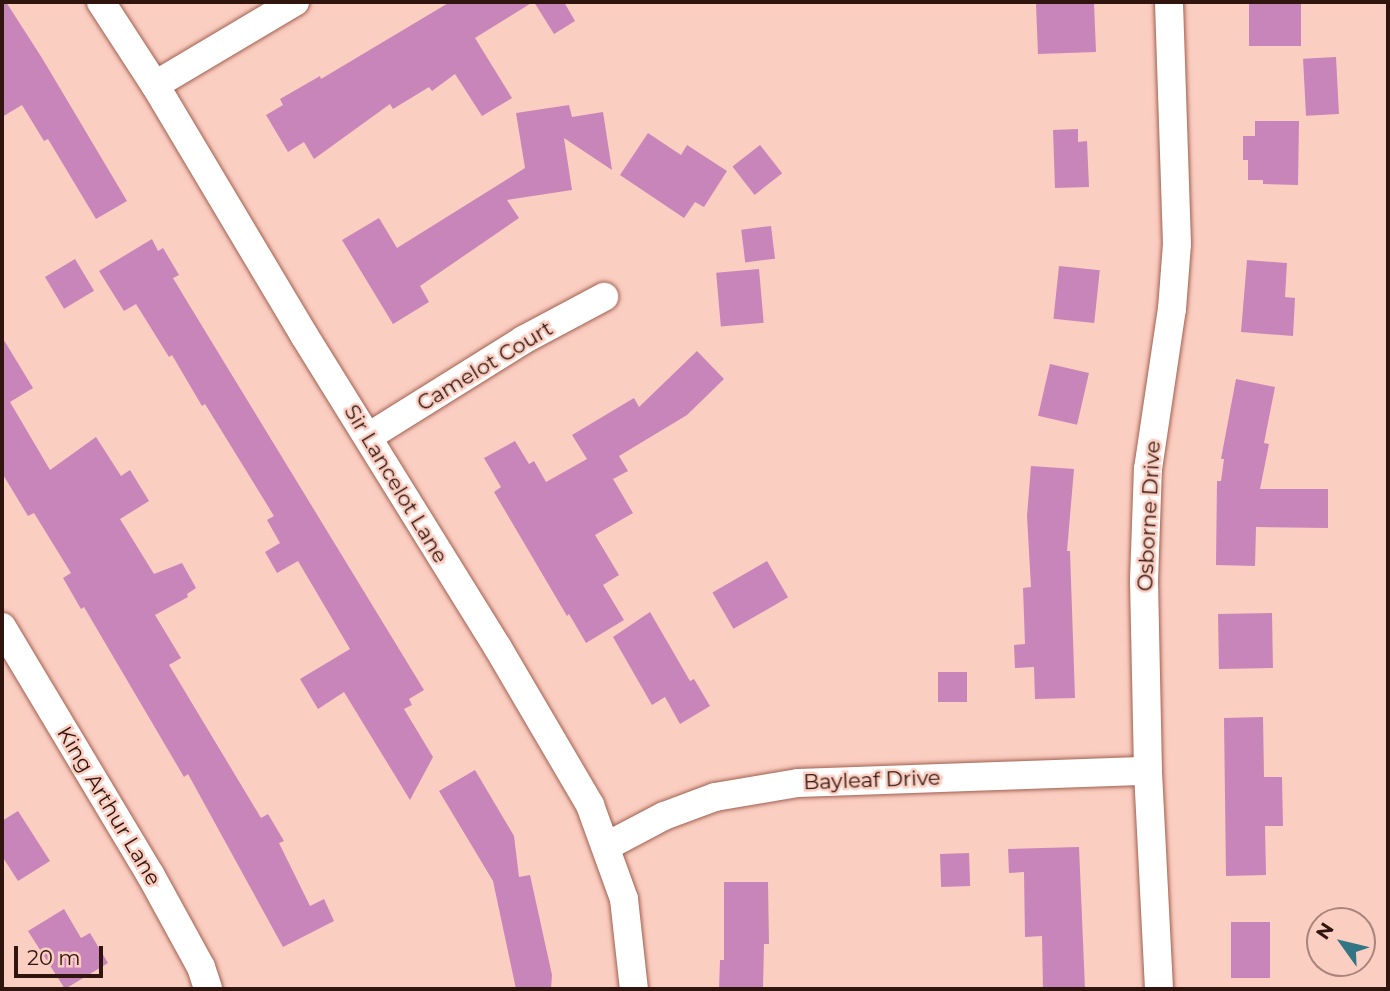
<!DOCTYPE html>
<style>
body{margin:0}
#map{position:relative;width:1390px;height:991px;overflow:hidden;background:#fbcec2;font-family:Montserrat,sans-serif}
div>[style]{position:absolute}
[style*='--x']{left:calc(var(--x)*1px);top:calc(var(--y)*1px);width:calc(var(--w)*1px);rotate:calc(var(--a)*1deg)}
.building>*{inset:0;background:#c885b9;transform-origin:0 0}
.roads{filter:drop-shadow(0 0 2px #a1604f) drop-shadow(0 0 2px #a1604f)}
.minor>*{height:28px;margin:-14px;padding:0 14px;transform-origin:14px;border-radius:14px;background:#fff}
span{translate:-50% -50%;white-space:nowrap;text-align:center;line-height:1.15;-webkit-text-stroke:5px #fbcec2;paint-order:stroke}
.street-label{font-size:21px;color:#2f150e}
.frame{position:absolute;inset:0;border:4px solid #2f150e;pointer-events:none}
.north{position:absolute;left:1306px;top:907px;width:70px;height:70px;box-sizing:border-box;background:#fbcec2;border:2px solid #a9847a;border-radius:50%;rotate:304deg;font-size:19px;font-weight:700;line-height:28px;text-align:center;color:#2f150e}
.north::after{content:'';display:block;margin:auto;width:24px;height:32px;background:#327686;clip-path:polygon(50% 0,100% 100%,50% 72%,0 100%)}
.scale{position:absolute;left:14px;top:946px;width:89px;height:32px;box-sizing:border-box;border:4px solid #2f150e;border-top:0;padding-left:9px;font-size:21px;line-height:24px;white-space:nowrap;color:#2f150e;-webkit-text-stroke:5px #fbcec2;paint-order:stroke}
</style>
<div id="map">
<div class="building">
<i style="clip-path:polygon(2px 2px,6px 2px,42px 58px,127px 201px,96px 219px,48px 139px,44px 141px,22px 105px,2px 117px)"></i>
<i style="clip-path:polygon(450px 2px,533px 2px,475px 38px,512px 98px,482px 116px,455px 74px,432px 91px,429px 87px,393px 109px,390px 104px,314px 159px,304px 142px,288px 152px,266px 115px,283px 105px,280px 99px,320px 76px,321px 79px)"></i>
<i style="clip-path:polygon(534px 2px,564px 2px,575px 21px,554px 34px)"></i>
<i style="clip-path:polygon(1058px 2px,1094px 3px,1096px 52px,1038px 54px,1036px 4px)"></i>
<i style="left:1249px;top:2px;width:52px;height:44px"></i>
<i style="left:1336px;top:57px;width:57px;height:33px;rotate:87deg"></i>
<i style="clip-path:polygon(569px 105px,572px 117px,603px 112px,612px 170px,564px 138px,572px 190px,507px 200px,519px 218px,420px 286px,429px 302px,393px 324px,342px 240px,379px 218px,397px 248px,525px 168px,516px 113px)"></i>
<i style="clip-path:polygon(1255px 121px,1299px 121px,1298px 185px,1263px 184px,1263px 180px,1248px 180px,1248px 160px,1243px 160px,1243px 136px,1255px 136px)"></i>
<i style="clip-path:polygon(1078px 129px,1078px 142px,1087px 141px,1089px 187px,1055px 188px,1053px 130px)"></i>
<i style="clip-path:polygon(648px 133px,681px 155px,687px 145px,727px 171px,704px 207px,695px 202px,684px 218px,620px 175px)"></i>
<i style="left:760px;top:145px;width:36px;height:35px;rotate:52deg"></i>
<i style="left:771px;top:226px;width:33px;height:30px;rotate:83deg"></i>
<i style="clip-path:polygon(152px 239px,158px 251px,163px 248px,179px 275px,173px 278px,188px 303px,424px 690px,409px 699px,412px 705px,404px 709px,433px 757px,410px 800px,344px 692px,318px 709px,300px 679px,350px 649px,298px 561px,277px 573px,265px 552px,280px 543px,267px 520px,274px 516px,205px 404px,202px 406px,172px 355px,169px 357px,136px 304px,124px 311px,99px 271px)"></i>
<i style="left:75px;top:259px;width:37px;height:35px;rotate:59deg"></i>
<i style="clip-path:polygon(1247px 260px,1287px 263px,1285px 297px,1295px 298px,1293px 336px,1241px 332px)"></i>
<i style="left:1059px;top:266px;width:41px;height:53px;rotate:6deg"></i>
<i style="left:759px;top:269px;width:54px;height:43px;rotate:85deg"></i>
<i style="clip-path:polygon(2px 337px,33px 388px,10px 402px,50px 470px,96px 437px,121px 476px,130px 470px,149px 501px,120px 519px,154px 574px,182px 563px,196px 588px,187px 594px,188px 597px,155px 615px,181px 658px,169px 665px,261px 818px,268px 814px,284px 841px,279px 843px,310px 906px,324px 899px,334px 921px,283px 947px,188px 774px,184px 777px,84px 607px,81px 609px,63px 578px,71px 573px,34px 513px,28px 516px,2px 473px)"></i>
<i style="clip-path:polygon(697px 351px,724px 379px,687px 415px,619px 456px,628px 471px,613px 479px,633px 513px,595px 535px,619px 575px,603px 585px,624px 620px,586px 643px,569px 614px,567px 616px,494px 492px,501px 487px,484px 458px,515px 441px,529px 464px,534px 461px,546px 482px,587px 459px,572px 435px,634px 398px,639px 407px)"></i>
<i style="left:1050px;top:364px;width:40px;height:53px;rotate:13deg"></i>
<i style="clip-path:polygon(1236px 379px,1275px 387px,1264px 443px,1269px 444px,1260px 489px,1328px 489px,1328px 528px,1256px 527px,1255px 566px,1216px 565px,1217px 481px,1221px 481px,1224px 459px,1221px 459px)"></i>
<i style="clip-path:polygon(1031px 466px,1074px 469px,1067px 551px,1070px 551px,1075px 698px,1035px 699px,1034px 667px,1015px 668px,1014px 645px,1025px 644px,1023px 588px,1031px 587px,1027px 516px)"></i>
<i style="left:767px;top:561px;width:42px;height:63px;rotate:60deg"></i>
<i style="clip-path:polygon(650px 612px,690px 681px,694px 679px,710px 706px,680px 724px,665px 697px,652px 705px,613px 637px)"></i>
<i style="left:1272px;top:613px;width:55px;height:54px;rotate:89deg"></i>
<i style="left:938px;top:672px;width:29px;height:30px"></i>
<i style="clip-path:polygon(1263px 717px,1264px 777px,1282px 777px,1283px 826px,1265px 826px,1266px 875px,1226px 876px,1224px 718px)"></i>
<i style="clip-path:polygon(475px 770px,514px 836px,519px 877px,530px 875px,552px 975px,551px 989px,516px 989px,493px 881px,439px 791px)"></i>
<i style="clip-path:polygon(18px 811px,50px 861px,18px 881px,2px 856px,2px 821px)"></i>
<i style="clip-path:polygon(1079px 847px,1085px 989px,1043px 989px,1042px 936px,1025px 937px,1024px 872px,1009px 873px,1008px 849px)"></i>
<i style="left:969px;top:853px;width:33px;height:29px;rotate:88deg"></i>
<i style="clip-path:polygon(724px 882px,768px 882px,769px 944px,764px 944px,763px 989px,719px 989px,720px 960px,724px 960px)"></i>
<i style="clip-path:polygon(64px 909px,81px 938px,90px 933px,108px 963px,65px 989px,28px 931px)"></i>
<i style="left:1231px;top:922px;width:39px;height:56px"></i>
</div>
<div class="roads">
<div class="minor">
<i style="--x:101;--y:2;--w:99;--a:57"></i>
<i style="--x:155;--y:85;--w:291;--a:59.2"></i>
<i style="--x:304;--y:335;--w:368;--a:58.2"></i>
<i style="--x:498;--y:648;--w:182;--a:59.6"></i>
<i style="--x:590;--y:805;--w:100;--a:70.1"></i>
<i style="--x:624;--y:899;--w:91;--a:83.7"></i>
<i style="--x:155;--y:85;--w:163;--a:-30.7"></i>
<i style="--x:368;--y:437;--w:183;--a:-32"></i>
<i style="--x:523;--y:340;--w:92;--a:-28"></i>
<i style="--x:2;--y:627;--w:288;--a:59.1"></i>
<i style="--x:150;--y:874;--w:106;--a:61.3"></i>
<i style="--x:201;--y:967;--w:23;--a:72"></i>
<i style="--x:607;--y:846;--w:64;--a:-27.8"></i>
<i style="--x:664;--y:816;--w:54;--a:-20.4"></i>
<i style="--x:715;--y:797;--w:84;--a:-9.6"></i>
<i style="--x:798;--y:783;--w:350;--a:-2"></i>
<i style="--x:1159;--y:989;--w:218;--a:-92.9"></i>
<i style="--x:1148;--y:771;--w:190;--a:-91.2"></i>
<i style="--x:1144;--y:581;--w:112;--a:-88"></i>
<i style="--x:1148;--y:469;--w:162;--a:-81.5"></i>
<i style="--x:1172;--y:309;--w:65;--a:-85.6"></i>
<i style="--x:1177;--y:244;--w:242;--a:-91.9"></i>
</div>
</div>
<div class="street-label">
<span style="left:485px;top:366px;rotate:-31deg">Camelot Court</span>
<span style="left:396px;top:484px;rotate:59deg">Sir Lancelot Lane</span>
<span style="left:1149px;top:516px;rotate:-87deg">Osborne Drive</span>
<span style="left:872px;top:780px;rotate:-2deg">Bayleaf Drive</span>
<span style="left:109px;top:806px;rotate:59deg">King Arthur Lane</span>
</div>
<div class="frame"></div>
<div class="north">N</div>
<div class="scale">20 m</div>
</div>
